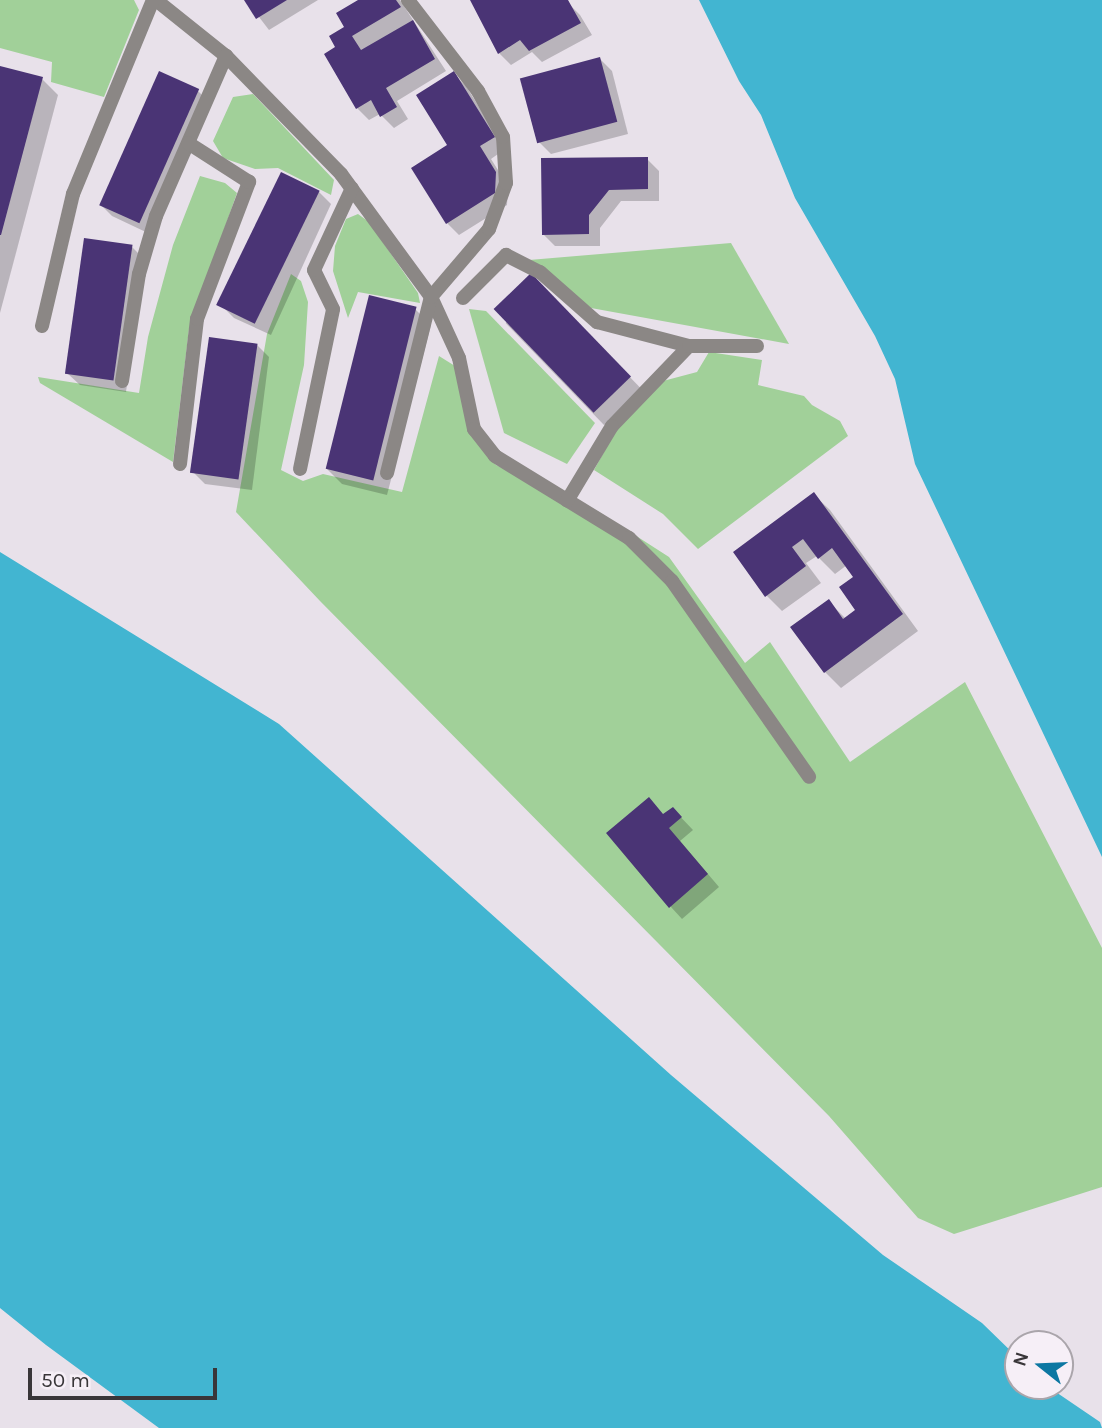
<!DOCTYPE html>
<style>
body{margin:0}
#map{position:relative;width:1102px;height:1428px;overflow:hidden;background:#e8e1ea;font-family:Karla,sans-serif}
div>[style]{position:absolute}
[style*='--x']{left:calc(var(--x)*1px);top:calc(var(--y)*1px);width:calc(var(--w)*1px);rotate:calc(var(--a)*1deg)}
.green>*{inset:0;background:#a1d099}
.water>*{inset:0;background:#42b5d1}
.shadow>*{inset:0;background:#0003;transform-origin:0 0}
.building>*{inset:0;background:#4a3475;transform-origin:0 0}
.minor>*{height:14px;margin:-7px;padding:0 7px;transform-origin:7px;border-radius:7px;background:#8b8785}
span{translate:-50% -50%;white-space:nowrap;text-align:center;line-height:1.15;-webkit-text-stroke:7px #f6eff7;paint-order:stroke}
.north{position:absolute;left:1004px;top:1330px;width:70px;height:70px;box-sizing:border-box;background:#f6eff7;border:2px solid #aaa5ab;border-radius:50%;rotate:288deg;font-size:19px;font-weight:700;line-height:28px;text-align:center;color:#393639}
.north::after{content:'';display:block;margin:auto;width:24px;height:32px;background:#0c77a2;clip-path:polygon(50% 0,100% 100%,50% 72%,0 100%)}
.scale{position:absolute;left:28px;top:1368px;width:189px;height:32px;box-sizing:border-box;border:4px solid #393639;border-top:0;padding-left:9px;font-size:21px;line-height:24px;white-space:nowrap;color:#393639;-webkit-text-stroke:5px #f6eff7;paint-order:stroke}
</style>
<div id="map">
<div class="green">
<i style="clip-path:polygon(0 0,134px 0,139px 10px,104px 97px,51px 82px,52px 62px,0 48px)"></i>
<i style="clip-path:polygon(253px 94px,334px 180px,331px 195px,278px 168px,255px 169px,223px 158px,213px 141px,233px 97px)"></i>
<i style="clip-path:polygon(200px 176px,225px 183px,237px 193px,189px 329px,173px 462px,40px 383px,38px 377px,139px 393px,148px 337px,173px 245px)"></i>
<i style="clip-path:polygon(358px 214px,369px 222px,418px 293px,420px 303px,358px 292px,348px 318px,333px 271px,335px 246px,346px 219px)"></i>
<i style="clip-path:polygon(731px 243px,789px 344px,591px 308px,529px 260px)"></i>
<i style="clip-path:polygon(291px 274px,301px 281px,308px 302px,304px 365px,281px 470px,303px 481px,323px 474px,402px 492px,439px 356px,455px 366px,473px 436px,496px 465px,599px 512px,669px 557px,745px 663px,770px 642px,850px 762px,965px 682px,1102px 948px,1102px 1187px,954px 1234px,918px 1218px,829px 1116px,320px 601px,236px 512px,267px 334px)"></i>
<i style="clip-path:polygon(469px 309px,486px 311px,595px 423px,567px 464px,504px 433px)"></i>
<i style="clip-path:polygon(709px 352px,762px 360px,758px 385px,804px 396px,812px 405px,840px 421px,848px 436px,698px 549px,663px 514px,594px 470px,615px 432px,663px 381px,697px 372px)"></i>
</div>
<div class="water">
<i style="clip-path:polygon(699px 0,1102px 0,1102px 857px,915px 464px,895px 379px,875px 336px,795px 198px,761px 115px,739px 81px)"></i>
<i style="clip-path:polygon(0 552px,279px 724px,671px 1075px,883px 1255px,982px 1323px,1018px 1358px,1018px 1386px,1047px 1386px,1100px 1422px,1102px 1428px,159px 1428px,46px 1345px,0 1308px)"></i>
</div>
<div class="shadow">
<i style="clip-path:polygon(246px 0,318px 0,269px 30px)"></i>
<i style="clip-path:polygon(361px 0,400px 0,446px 71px,397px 101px,408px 119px,394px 128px,380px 114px,369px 120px,357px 108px,338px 48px)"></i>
<i style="clip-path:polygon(472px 0,565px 0,580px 15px,592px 35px,542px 62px,532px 52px,511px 65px,499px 53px)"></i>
<i style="clip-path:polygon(600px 59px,612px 71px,628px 134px,551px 154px,539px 142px)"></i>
<i style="clip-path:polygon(0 67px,42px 79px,58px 95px,0 313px)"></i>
<i style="clip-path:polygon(454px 74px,466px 86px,505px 149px,491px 159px,508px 186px,507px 205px,459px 235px,447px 223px)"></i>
<i style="clip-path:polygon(198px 91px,210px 103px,150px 234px,112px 216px,100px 204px)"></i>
<i style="clip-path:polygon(647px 159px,659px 171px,659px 201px,621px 201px,600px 228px,600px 246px,555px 246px,543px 234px)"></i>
<i style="clip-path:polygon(319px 192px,331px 204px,271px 335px,234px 318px,222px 306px)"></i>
<i style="clip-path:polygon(132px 247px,144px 259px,126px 392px,80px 385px,67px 373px)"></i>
<i style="left:543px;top:287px;width:142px;height:52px;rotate:46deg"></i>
<i style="clip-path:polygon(415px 309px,431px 325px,387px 495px,342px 484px,326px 468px)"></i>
<i style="clip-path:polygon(257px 345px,269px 357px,252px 490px,205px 484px,193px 472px)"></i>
<i style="clip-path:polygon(814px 495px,830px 510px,918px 631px,841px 688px,825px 672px,828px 601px,846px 619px,857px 610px,855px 577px,847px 565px,835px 574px,817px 556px,806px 563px,821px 583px,782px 611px,766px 595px)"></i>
<i style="clip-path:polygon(673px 809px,693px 830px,680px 841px,719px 887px,682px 919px,671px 907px,664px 816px)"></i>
</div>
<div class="building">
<i style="clip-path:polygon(244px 0,287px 0,256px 19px)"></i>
<i style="clip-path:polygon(358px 0,396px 0,401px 7px,352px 36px,361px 50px,413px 20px,435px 59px,386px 88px,397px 107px,380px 117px,371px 100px,356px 109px,324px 54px,335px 47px,329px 36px,344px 27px,336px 13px)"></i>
<i style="clip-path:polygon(470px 0,568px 0,581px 23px,529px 51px,520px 40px,498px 54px)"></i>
<i style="left:600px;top:57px;width:67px;height:83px;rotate:75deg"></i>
<i style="clip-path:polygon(0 66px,43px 77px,1px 235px,0 235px)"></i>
<i style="left:159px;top:71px;width:44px;height:147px;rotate:24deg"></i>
<i style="clip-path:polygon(454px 71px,495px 137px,480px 146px,496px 172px,495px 193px,446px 224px,411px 168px,447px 145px,416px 95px)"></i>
<i style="clip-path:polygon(648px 157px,648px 189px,609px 190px,589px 215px,589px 234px,542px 235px,541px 158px)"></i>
<i style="left:281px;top:172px;width:43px;height:148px;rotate:26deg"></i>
<i style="left:84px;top:238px;width:49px;height:137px;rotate:8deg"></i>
<i style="left:531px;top:273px;width:144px;height:52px;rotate:46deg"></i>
<i style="left:369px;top:295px;width:49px;height:179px;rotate:14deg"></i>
<i style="left:209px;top:337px;width:49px;height:137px;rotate:8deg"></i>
<i style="clip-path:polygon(814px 492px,903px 614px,824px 673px,790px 627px,829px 599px,843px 619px,855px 610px,839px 587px,853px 577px,832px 548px,818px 559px,803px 539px,792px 547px,806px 566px,765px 597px,733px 552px)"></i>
<i style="clip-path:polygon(649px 797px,663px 814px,673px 807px,682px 817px,669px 828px,708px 874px,669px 908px,606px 833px)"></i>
</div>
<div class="minor">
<i style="--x:156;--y:0;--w:90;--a:38.7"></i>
<i style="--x:226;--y:56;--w:165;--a:45.7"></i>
<i style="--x:341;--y:174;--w:152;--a:53.8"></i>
<i style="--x:431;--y:297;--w:67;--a:65.3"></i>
<i style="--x:459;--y:358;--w:73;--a:78.1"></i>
<i style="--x:474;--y:429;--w:34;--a:52"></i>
<i style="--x:495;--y:456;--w:157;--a:31.5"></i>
<i style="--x:629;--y:538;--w:61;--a:45"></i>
<i style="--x:672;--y:581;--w:239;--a:55"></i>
<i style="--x:463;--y:298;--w:61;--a:-45"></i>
<i style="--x:506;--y:255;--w:38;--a:27"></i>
<i style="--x:540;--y:272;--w:76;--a:41.3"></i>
<i style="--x:597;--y:322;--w:95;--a:14.6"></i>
<i style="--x:689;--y:346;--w:111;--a:133.9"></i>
<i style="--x:612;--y:426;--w:87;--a:121"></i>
<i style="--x:42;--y:326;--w:136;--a:-76.8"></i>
<i style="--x:73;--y:194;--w:210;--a:-67.6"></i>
<i style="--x:689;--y:346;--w:68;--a:0"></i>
<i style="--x:122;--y:381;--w:108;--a:-81"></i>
<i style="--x:139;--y:274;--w:60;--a:-73.7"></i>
<i style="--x:156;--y:216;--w:175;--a:-66.4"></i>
<i style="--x:180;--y:464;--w:146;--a:-83.3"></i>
<i style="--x:197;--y:319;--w:147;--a:-69.2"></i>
<i style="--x:249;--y:182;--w:72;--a:-147.4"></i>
<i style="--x:300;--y:469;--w:163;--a:-78.3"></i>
<i style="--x:333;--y:309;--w:43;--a:-116"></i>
<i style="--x:314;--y:270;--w:90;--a:-65.1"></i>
<i style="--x:387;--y:473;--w:181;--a:-76"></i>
<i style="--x:431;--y:297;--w:89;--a:-49.5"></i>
<i style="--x:489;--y:229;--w:49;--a:-69.7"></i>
<i style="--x:506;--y:183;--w:46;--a:-93.7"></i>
<i style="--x:503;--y:137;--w:52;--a:-118.5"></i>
<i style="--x:478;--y:91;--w:115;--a:-127.6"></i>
</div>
<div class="north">N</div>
<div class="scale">50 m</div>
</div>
